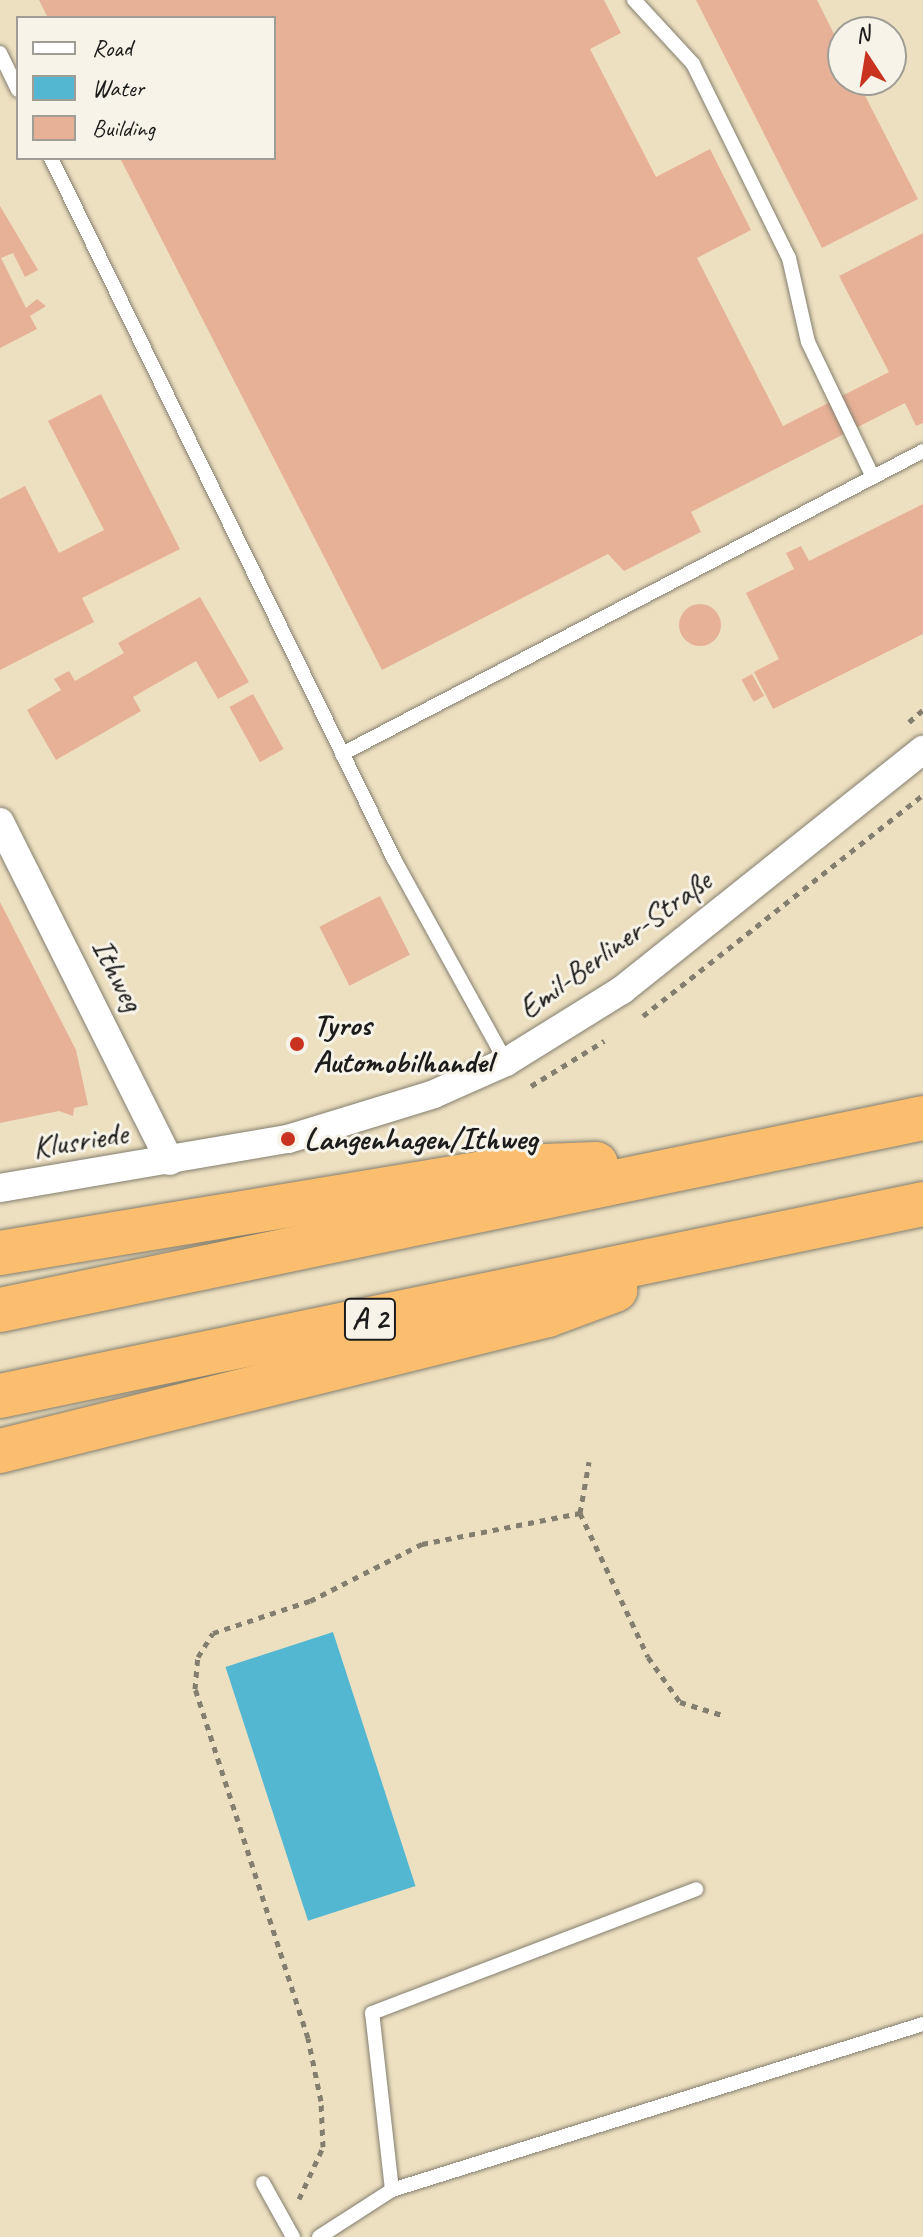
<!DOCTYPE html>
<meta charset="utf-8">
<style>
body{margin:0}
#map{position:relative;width:923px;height:2237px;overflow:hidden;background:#ede0c0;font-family:Caveat,sans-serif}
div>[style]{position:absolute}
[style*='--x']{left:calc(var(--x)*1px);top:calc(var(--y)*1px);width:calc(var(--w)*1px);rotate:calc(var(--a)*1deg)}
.water>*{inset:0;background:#53b7d2;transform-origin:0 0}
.building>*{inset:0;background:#e7b197;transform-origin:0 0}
.round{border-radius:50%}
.path>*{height:5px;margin-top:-2.5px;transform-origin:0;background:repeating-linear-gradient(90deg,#847e6e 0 6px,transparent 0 12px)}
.roads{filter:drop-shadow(0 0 2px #847e6e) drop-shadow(0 0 2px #847e6e)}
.service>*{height:14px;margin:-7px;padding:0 7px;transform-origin:7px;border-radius:7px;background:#fff}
.minor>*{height:28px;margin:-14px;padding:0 14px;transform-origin:14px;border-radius:14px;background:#fff}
.motorway>*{height:44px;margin:-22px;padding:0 22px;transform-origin:22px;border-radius:22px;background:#fbbe6e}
.dots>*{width:22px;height:22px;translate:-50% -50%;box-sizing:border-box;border:4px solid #f7f3e8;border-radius:50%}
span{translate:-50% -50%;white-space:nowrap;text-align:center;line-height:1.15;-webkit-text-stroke:6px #f7f3e8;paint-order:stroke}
.shield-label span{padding:2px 6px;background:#f7f3e8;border:2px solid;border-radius:6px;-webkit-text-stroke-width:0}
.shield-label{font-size:30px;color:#1c1c1c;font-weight:700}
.street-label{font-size:32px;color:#1c1c1c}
.poi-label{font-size:32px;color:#1c1c1c;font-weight:700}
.left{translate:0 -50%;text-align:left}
.legend{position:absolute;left:16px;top:16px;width:260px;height:144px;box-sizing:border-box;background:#f7f3e8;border:2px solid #9f9d96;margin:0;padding:10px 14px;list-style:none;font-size:24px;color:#1c1c1c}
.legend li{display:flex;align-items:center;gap:16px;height:40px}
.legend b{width:40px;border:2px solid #9f9d96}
.north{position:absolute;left:827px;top:16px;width:80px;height:80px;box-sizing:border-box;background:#f7f3e8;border:2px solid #9f9d96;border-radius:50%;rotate:348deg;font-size:22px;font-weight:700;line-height:32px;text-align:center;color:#1c1c1c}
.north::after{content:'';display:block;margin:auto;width:28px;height:36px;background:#c8321e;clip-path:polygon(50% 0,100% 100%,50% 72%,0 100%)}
</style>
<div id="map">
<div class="water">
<i style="left:333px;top:1632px;width:267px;height:113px;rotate:72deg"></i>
</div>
<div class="building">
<i style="clip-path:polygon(39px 0,604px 0,621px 33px,590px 49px,656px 177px,710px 149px,751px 230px,697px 258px,783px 426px,889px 372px,839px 276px,923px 233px,923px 423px,916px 426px,905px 403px,691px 512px,701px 532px,624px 571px,608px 554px,382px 670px,120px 158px,274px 158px,274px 18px,48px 18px)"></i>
<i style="clip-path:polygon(696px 0,817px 0,843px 52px,843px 80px,857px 80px,918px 199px,822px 248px)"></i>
<i style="clip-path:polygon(0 206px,38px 270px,25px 277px,13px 253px,1px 258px,26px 308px,37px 299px,46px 306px,30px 316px,37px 329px,0 348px)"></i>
<i style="clip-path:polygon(101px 394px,180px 549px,82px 598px,94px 622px,0 670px,0 499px,25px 486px,59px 553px,104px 530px,48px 421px)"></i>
<i style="clip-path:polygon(923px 504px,923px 634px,773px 709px,754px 672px,779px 659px,746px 593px,794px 569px,786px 553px,801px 546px,809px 561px)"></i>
<i style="clip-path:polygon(200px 597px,249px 682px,218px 699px,196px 661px,133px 697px,141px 711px,56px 760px,27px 710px,61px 690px,54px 679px,69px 671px,75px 681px,124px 653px,118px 643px)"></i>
<i class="round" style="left:679px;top:604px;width:42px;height:42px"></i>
<i style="left:752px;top:674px;width:25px;height:12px;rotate:61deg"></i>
<i style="left:253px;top:694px;width:63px;height:27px;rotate:61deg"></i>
<i style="left:380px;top:896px;width:66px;height:68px;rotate:63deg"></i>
<i style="clip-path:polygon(0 902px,76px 1050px,88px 1105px,74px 1108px,73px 1116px,59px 1111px,0 1123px)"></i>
</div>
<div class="path">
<i style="--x:909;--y:722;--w:18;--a:-41"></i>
<i style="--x:643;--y:1016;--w:357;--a:-38.3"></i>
<i style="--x:531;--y:1086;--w:86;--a:-31.7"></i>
<i style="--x:580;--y:1513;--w:52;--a:-80"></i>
<i style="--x:299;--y:2199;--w:57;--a:-65.2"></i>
<i style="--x:323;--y:2147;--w:46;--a:-92.5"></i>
<i style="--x:321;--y:2101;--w:64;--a:-101.7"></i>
<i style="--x:308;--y:2038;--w:367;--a:-107.9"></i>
<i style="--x:195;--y:1689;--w:32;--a:-85"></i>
<i style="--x:198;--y:1657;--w:28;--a:-58"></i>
<i style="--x:213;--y:1633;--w:102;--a:-18.3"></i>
<i style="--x:310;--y:1601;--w:126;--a:-27"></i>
<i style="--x:422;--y:1544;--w:161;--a:-11.1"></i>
<i style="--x:580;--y:1513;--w:159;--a:64.7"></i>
<i style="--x:648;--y:1657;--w:55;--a:54.6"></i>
<i style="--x:680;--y:1702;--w:44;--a:17.2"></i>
</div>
<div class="roads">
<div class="service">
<i style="--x:634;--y:0;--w:87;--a:47.3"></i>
<i style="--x:693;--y:64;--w:216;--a:63.7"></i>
<i style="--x:789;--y:258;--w:86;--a:77.3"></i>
<i style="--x:808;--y:342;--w:150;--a:64.3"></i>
<i style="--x:0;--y:53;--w:41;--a:64.1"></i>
<i style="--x:51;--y:158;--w:780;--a:63.93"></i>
<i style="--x:394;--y:859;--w:232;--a:61.1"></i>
<i style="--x:342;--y:754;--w:655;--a:-27.54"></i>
<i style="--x:263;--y:2183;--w:62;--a:60.9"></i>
<i style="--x:392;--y:2190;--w:178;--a:-96.4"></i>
<i style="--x:372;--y:2013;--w:347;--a:-20.9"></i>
<i style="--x:319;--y:2237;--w:87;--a:-32.8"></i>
<i style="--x:392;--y:2190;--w:556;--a:-17.36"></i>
</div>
<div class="minor">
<i style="--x:0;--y:822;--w:379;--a:63.4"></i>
<i style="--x:0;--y:1188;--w:292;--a:-9.7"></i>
<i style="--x:288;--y:1139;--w:153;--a:-17.1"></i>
<i style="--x:434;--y:1094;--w:79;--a:-24"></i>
<i style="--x:506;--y:1062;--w:137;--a:-31.8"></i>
<i style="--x:622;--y:990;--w:385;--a:-38.6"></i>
</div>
<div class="motorway">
<i style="--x:0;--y:1253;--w:527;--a:-9.39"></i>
<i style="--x:520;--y:1167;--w:76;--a:-2.3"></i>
<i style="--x:0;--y:1310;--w:943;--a:-11.75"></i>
<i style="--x:0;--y:1396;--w:943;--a:-11.75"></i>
<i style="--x:0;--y:1451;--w:565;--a:-13.94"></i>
<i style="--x:548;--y:1315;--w:72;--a:-20.5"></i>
</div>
</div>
<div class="dots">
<i style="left:297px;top:1044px;background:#c8321e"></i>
<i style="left:288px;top:1139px;background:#c8321e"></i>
</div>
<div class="shield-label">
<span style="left:370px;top:1319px">A 2</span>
</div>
<div class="street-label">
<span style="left:615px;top:945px;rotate:-36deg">Emil-Berliner-Straße</span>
<span style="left:117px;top:975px;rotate:63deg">Ithweg</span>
<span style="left:80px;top:1141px;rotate:-9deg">Klusriede</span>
</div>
<div class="poi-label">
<span class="left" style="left:313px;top:1044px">Tyros<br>Automobilhandel</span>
<span class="left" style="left:304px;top:1139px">Langenhagen/Ithweg</span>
</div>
<ul class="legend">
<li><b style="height:10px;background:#fff"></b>Road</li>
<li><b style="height:22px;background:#53b7d2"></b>Water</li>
<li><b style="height:22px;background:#e7b197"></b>Building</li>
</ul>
<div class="north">N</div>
</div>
